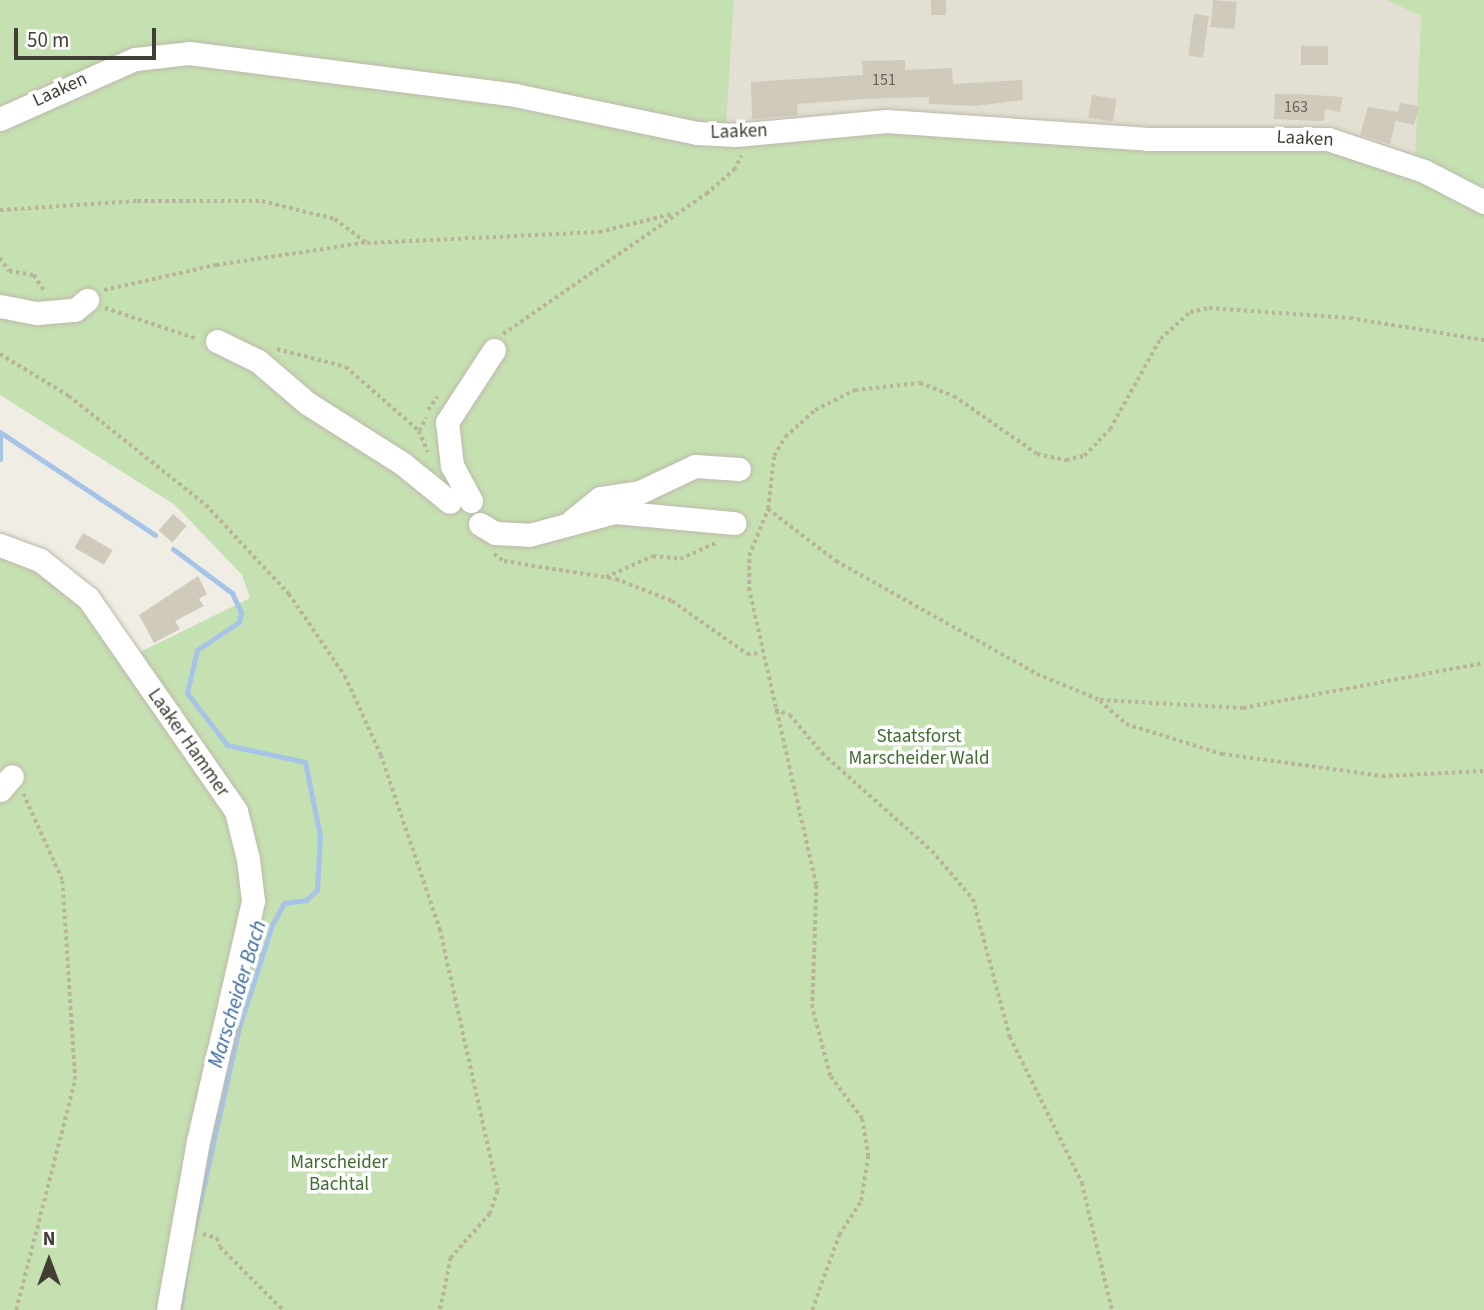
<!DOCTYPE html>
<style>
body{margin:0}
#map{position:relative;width:1484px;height:1310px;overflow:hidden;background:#f0eee4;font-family:"Source Sans 3",sans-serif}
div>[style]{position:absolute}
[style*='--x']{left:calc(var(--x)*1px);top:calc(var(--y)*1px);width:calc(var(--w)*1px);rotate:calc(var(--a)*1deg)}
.residential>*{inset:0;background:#e3e0d3}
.green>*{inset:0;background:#c5e0b1}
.stream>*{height:5px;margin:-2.5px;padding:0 2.5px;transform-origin:2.5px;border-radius:2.5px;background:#a6c4e7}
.building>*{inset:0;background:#d0cabb;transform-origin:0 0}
.path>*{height:3.5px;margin-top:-1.75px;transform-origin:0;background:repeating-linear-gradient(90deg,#bab39b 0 3.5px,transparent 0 7px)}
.roads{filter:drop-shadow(0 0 2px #bdb9ab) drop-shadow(0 0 2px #bdb9ab)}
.minor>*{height:23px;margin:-11.5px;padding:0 11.5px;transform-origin:11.5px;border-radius:11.5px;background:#fff}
span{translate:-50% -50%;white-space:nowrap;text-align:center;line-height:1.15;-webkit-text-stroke:7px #fff;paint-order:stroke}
.number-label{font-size:16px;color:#656156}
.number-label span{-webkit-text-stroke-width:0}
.street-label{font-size:19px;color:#413e35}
.park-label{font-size:19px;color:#3f6c2f}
.water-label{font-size:21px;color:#3b69a0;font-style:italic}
.north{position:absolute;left:14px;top:1226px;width:70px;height:70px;-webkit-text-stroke:5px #fff;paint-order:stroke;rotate:0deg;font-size:19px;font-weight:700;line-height:28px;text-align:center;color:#413e35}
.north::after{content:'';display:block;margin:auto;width:24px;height:32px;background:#413e35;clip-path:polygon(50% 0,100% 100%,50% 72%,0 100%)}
.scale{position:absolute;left:14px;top:28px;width:142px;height:32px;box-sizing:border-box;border:4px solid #413e35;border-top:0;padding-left:9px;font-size:21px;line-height:24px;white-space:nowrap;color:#413e35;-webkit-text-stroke:5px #fff;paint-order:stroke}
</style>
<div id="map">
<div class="residential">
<i style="clip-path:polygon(734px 0,1386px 0,1421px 16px,1415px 168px,726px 129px)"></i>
</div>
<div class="green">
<i style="clip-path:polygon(0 0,734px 0,726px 129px,1275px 137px,1415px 158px,1421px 16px,1386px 0,1484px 0,1484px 1310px,0 1310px,0 550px,26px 559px,138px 653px,250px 598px,242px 575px,175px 505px,0 395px)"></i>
</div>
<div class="stream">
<i style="--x:0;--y:432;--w:186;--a:33.6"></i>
<i style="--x:0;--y:459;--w:26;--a:-90"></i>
<i style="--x:173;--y:549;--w:74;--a:36.7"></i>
<i style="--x:232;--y:593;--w:21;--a:65"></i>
<i style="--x:241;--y:612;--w:10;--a:101"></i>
<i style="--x:239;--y:622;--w:50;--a:146.3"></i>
<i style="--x:197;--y:650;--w:44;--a:103.1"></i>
<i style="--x:187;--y:693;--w:66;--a:52.4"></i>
<i style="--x:227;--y:745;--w:80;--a:12.3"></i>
<i style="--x:305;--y:762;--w:76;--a:78.5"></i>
<i style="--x:320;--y:836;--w:54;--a:93.2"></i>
<i style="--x:317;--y:890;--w:15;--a:138"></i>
<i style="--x:306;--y:900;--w:22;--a:172"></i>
<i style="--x:284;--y:903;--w:25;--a:119"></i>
<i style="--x:272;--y:925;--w:107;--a:107.9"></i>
<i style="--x:239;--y:1027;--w:210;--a:102.6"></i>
<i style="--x:180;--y:1310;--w:49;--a:-81.7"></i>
</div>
<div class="building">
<i style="left:931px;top:0;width:15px;height:15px"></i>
<i style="left:1213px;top:0;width:24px;height:27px;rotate:5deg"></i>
<i style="left:1194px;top:14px;width:15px;height:42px;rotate:8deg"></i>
<i style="left:1301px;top:46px;width:27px;height:19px"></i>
<i style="clip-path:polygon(905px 60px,905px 70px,952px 68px,953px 84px,1022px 80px,1023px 100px,975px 106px,929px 104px,929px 97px,863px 99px,797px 104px,798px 115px,752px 119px,751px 82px,863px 75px,862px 61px)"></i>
<i style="clip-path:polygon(1275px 94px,1297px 94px,1343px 97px,1340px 112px,1325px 109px,1324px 121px,1316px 121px,1274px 119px)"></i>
<i style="left:1092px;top:95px;width:25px;height:23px;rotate:9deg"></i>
<i style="clip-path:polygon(1400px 103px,1419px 106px,1414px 125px,1396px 121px,1397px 115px,1390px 144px,1360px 135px,1368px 107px,1398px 112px)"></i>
<i style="left:173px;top:514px;width:18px;height:22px;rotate:41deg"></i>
<i style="left:83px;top:533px;width:34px;height:17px;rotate:30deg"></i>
<i style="clip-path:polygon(198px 576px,207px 594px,199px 599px,204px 606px,175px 621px,180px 629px,154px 643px,139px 615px)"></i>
</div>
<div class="path">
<i style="--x:0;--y:210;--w:137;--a:-3.8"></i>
<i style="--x:137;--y:201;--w:125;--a:0"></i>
<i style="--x:262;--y:201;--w:75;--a:13.9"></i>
<i style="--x:335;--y:219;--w:40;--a:37"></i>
<i style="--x:367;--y:243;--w:232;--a:-2.7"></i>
<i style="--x:599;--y:232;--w:75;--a:-13.9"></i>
<i style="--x:0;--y:258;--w:16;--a:55"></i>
<i style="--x:9;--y:271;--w:25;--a:9"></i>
<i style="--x:34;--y:275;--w:20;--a:57"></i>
<i style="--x:104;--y:290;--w:115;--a:-12.6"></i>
<i style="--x:216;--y:265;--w:150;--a:-8.5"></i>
<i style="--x:105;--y:308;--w:97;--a:18.6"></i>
<i style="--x:503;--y:334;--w:247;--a:-34.6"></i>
<i style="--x:706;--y:194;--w:37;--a:-41"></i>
<i style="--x:734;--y:170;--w:16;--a:-63"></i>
<i style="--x:277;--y:349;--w:71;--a:14.6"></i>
<i style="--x:346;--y:367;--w:97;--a:41.2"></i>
<i style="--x:419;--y:431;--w:23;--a:67"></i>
<i style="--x:0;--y:354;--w:81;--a:31.3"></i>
<i style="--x:69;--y:396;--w:175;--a:38.5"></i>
<i style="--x:206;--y:505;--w:122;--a:47"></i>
<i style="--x:289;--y:594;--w:99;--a:55.7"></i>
<i style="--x:345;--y:676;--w:87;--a:65.5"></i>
<i style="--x:381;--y:755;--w:184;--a:71.3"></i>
<i style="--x:440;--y:929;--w:268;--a:77.5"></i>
<i style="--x:498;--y:1191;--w:24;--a:109"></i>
<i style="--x:490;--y:1214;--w:59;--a:131.6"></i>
<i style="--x:451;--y:1258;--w:53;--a:101.9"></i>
<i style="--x:428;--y:410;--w:16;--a:-55"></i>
<i style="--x:419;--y:431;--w:15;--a:-62"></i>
<i style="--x:768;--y:509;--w:86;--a:37.4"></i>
<i style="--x:836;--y:561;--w:231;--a:29.3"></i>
<i style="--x:1037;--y:674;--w:68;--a:22.4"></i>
<i style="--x:1100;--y:700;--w:143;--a:3.2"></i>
<i style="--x:1243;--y:708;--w:245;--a:-10.6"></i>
<i style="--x:494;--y:554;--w:12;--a:35"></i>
<i style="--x:504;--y:561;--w:113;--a:9.1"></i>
<i style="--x:616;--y:579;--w:60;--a:21.4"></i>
<i style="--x:672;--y:601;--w:92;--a:35.2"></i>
<i style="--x:747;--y:654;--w:14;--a:-4"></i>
<i style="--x:606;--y:577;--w:51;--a:-24.1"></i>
<i style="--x:653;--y:556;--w:27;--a:6"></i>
<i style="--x:680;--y:559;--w:39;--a:-24"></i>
<i style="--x:1100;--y:701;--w:35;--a:41"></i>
<i style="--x:1126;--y:724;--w:101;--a:17.4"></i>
<i style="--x:1222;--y:754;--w:162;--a:7.8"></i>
<i style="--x:1382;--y:776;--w:102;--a:-2.8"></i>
<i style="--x:775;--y:710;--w:16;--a:18"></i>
<i style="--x:790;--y:715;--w:50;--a:49.9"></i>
<i style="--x:822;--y:753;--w:147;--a:41.7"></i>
<i style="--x:932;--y:851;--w:63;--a:49.5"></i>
<i style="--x:973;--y:899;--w:143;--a:75"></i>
<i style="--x:1010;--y:1037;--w:163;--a:63.7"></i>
<i style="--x:1082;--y:1183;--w:130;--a:76.7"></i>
<i style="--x:203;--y:1234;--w:15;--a:16"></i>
<i style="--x:217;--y:1238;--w:9;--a:72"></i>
<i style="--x:220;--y:1247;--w:89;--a:45"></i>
<i style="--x:16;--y:1310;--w:237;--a:-75.6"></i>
<i style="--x:75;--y:1080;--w:200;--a:-93.7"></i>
<i style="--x:62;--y:880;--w:94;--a:-114.4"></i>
<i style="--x:812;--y:1310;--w:80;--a:-70.2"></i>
<i style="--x:839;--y:1235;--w:40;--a:-57.1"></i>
<i style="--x:861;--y:1201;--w:45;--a:-81"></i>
<i style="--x:868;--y:1157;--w:38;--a:-99"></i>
<i style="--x:862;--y:1119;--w:54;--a:-126.7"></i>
<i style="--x:830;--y:1076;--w:70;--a:-104.8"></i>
<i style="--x:812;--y:1008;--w:123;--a:-88.1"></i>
<i style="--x:816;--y:885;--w:302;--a:-102.8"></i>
<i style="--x:749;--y:591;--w:35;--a:-90"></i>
<i style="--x:749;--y:556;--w:51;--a:-68"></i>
<i style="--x:768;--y:509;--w:53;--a:-83.5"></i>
<i style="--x:774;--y:456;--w:22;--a:-60"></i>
<i style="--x:785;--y:437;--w:40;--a:-42"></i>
<i style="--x:815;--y:410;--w:45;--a:-26.6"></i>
<i style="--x:855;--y:390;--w:65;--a:-6.1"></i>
<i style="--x:920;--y:383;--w:36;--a:21"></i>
<i style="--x:954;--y:396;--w:101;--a:34.9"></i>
<i style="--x:1037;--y:454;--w:30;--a:12"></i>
<i style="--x:1066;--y:460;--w:18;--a:-13"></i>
<i style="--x:1084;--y:456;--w:37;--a:-46"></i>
<i style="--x:1110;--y:429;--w:103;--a:-60.9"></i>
<i style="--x:1160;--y:339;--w:40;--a:-42"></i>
<i style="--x:1190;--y:312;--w:19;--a:-12"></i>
<i style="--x:1209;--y:308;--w:141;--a:4.1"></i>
<i style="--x:1350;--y:318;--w:136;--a:9.3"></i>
</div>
<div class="roads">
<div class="minor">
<i style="--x:0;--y:119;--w:148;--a:-24"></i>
<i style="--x:135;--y:59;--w:54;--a:-6.3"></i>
<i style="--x:189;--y:53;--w:329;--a:7.3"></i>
<i style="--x:515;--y:95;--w:186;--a:11.8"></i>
<i style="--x:697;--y:133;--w:39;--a:3"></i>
<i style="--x:736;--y:135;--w:151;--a:-5.3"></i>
<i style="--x:886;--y:121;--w:263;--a:3.9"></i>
<i style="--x:1148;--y:139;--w:180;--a:0"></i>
<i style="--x:1328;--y:139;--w:101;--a:18.4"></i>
<i style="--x:1424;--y:171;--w:68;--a:27.3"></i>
<i style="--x:0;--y:306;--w:38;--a:11"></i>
<i style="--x:37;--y:313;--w:38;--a:-5"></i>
<i style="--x:75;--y:310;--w:16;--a:-40"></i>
<i style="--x:217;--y:341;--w:46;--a:26"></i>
<i style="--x:258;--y:361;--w:65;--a:40.6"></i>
<i style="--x:307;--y:403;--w:114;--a:32.4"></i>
<i style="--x:403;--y:464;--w:60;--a:39"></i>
<i style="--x:471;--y:501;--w:40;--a:-118"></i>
<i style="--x:452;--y:466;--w:44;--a:-96.5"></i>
<i style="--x:447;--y:422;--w:86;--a:-56.9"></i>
<i style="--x:573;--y:520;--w:35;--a:-39"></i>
<i style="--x:600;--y:498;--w:40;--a:-8.5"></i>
<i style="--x:640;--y:492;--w:61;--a:-25.3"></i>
<i style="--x:695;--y:466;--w:44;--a:3.9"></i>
<i style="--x:480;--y:524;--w:17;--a:31"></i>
<i style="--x:495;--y:533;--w:34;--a:3"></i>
<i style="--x:529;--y:535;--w:89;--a:-15"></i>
<i style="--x:615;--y:512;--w:120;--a:5.3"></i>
<i style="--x:0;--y:545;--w:43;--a:20.6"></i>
<i style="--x:40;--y:560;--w:61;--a:38.4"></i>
<i style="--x:88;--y:598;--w:259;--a:55.2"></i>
<i style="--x:236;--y:811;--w:49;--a:76"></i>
<i style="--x:248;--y:859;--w:42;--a:83.2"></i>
<i style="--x:253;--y:901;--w:246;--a:102.9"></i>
<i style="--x:198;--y:1141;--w:172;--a:100.1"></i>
<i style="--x:0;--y:790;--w:18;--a:-49"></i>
</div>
</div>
<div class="number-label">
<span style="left:884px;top:80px">151</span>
<span style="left:1296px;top:107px">163</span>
</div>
<div class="street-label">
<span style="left:60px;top:90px;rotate:-25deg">Laaken</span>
<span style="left:739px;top:132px;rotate:-2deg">Laaken</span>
<span style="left:1305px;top:139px;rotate:3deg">Laaken</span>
<span style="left:188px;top:743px;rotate:55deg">Laaker Hammer</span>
</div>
<div class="park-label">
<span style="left:919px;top:748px">Staatsforst<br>Marscheider Wald</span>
<span style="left:339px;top:1174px">Marscheider<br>Bachtal</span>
</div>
<div class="water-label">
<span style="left:237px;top:994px;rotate:-73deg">Marscheider Bach</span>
</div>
<div class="north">N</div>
<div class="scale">50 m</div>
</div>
